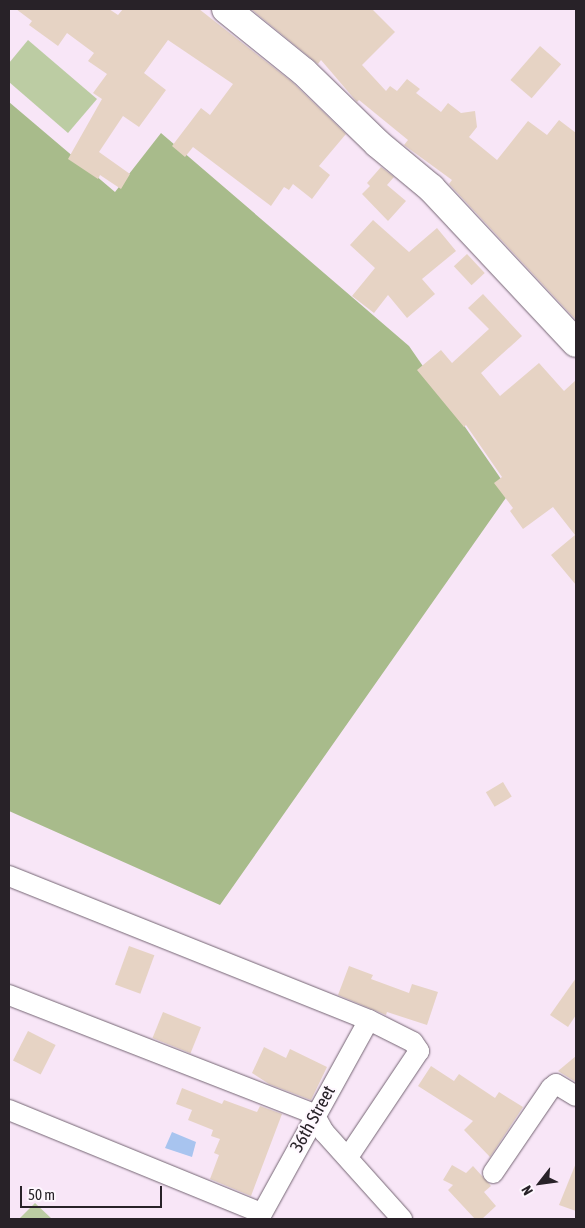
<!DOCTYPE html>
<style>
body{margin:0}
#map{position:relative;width:585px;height:1228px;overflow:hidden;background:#f8e6f7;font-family:"Asap Condensed",sans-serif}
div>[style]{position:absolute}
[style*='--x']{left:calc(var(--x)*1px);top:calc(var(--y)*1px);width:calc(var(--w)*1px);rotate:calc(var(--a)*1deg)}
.green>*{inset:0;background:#bccca3}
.forest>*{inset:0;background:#a8bb8b}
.water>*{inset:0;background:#a8c4ef}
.building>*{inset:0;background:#e6d3c4;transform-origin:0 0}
.roads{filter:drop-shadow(0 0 1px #746573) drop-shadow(0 0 1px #746573)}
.street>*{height:20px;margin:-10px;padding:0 10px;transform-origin:10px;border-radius:10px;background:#fff}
.secondary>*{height:28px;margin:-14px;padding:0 14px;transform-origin:14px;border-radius:14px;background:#fff}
span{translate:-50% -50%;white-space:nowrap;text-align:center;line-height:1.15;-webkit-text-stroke:4px #fef7fe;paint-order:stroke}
.street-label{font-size:18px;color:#282228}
.frame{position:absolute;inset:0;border:10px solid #282228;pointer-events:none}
.north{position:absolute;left:515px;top:1158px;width:50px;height:50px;-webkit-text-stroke:4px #fef7fe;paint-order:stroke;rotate:240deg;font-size:14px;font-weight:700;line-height:20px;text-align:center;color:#282228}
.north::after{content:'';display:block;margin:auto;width:18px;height:22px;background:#282228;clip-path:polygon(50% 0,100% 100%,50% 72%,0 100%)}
.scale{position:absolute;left:20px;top:1186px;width:142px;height:22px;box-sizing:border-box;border:2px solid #282228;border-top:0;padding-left:6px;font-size:15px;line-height:18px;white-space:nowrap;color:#282228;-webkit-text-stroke:4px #fef7fe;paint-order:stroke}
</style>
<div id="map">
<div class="green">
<i style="clip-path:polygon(28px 40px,97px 99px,68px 133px,9px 82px,9px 63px)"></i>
<i style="clip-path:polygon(35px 1203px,52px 1219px,19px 1219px)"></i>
</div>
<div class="forest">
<i style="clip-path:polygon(9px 102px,115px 192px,161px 133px,409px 346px,510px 492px,220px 905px,9px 811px)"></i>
</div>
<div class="water">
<i style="clip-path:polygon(172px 1132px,196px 1142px,192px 1157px,165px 1148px)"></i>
</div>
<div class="building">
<i style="clip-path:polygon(16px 9px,109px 9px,118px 15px,123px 9px,199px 9px,292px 82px,346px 134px,319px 166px,330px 175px,312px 199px,293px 184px,289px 190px,284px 187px,271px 206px,193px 147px,185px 157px,172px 146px,201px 108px,210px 115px,233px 84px,168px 40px,144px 73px,166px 90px,139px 127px,123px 116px,99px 152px,130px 174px,121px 189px,100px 175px,98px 179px,68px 159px,102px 99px,93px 93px,107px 74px,88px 61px,94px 53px,67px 33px,58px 46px,29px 25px,32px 21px)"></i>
<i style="clip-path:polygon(251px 9px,372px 9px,395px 32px,362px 65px,386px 91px,390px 86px,397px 91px,407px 79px,420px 89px,416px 93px,441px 112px,448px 103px,461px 113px,475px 111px,477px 127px,469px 137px,497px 160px,528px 121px,547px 135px,559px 120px,576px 133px,576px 320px,449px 184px,452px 180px,404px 145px,408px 140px,359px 100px,357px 102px,321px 60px,318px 64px)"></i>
<i style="left:540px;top:46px;width:28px;height:45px;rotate:41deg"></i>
<i style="clip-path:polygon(381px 167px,394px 177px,387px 185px,406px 201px,388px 221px,362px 194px,370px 186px,367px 183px)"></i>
<i style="clip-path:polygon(373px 220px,409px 252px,437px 228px,456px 251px,422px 279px,435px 294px,407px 318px,388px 295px,374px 313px,352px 296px,375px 268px,350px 245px)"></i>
<i style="left:467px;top:254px;width:26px;height:18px;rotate:47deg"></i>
<i style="clip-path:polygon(483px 294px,522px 336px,481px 373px,500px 396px,539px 363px,564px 391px,576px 380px,576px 585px,551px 555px,575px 535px,553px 507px,523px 529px,510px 511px,513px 508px,494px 483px,502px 477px,466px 425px,464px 427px,417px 370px,441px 350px,452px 363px,489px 329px,468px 308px)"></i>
<i style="left:503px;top:782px;width:17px;height:20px;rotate:59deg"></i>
<i style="left:129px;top:946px;width:27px;height:41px;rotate:20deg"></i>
<i style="clip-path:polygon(349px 966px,373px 975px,371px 979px,409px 993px,412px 984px,438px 992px,427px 1025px,387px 1012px,386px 1015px,338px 995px)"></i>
<i style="clip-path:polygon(576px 978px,576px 1015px,568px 1027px,550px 1015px)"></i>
<i style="left:163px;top:1012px;width:41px;height:28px;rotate:22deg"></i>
<i style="left:28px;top:1031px;width:31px;height:33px;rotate:27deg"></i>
<i style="clip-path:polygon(264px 1047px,286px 1058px,290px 1049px,327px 1067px,311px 1100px,269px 1084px,252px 1073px)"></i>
<i style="clip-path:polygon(576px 1056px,576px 1082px,558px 1071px)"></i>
<i style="clip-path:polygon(431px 1066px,454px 1081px,459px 1074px,495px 1098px,499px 1092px,523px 1107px,490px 1157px,464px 1130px,473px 1121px,418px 1086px)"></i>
<i style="clip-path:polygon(182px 1088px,222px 1104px,224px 1100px,257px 1112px,260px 1106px,282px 1114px,251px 1196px,210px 1179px,219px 1155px,214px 1153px,220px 1139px,211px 1136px,213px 1130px,188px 1120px,192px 1110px,176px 1104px)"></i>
<i style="clip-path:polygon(576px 1163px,576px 1211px,559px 1205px)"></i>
<i style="clip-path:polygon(452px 1165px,466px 1173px,473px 1166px,491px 1186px,484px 1192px,496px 1206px,482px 1219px,475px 1219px,448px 1190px,453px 1185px,443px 1180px)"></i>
</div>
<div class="roads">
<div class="street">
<i style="--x:9;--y:876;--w:388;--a:21.8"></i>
<i style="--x:369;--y:1020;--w:49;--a:26.6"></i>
<i style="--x:413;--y:1042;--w:11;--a:56"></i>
<i style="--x:419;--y:1051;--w:128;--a:123.8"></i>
<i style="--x:9;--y:995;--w:327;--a:21.3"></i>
<i style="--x:314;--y:1114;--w:21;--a:61"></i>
<i style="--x:324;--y:1132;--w:117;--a:48.1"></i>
<i style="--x:9;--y:1110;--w:273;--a:22.2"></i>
<i style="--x:493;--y:1173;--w:103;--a:-55.7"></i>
<i style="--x:551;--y:1088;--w:6;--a:-39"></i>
<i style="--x:556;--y:1084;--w:23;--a:31"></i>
<i style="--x:259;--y:1219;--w:227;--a:-61.1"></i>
</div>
<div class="secondary">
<i style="--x:226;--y:9;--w:100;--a:38.9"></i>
<i style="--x:304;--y:72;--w:103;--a:44.2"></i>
<i style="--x:378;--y:144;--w:69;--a:39.7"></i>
<i style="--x:431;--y:188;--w:212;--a:46.9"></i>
</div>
</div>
<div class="street-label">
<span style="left:313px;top:1119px;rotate:-61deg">36th Street</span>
</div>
<div class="frame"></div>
<div class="north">N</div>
<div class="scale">50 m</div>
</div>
